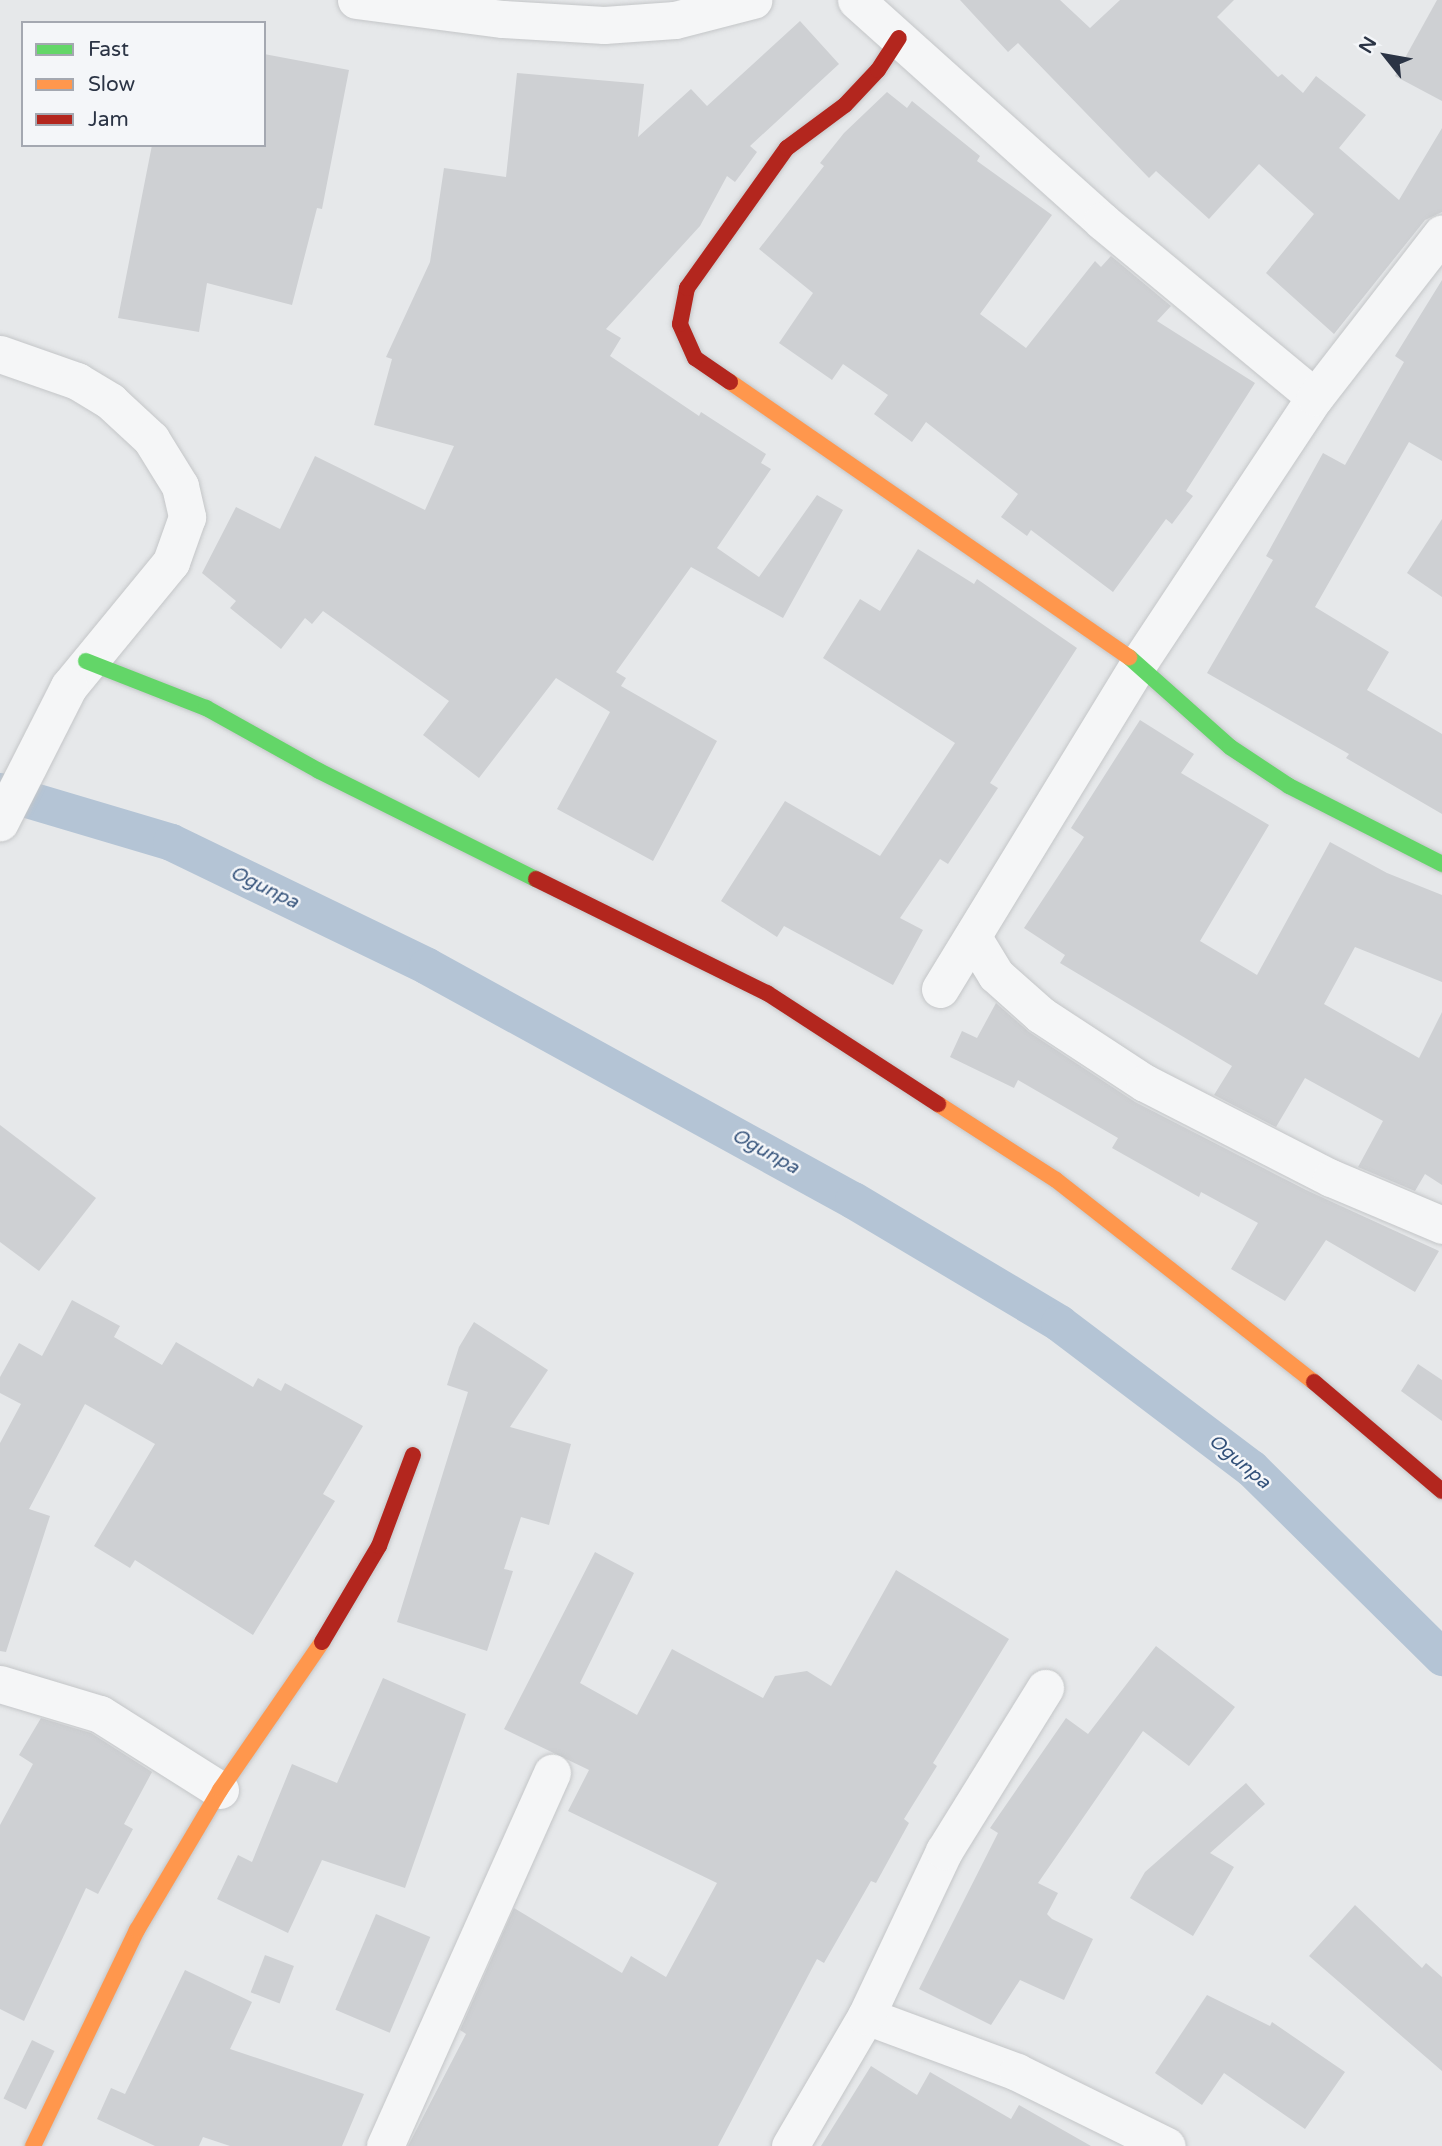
<!DOCTYPE html>
<style>
body{margin:0}
#map{position:relative;width:1442px;height:2146px;overflow:hidden;background:#e6e8ea;font-family:"Varela Round",sans-serif}
div>[style]{position:absolute}
[style*='--x']{left:calc(var(--x)*1px);top:calc(var(--y)*1px);width:calc(var(--w)*1px);rotate:calc(var(--a)*1deg)}
.canal>*{height:37px;margin:-18.5px;padding:0 18.5px;transform-origin:18.5px;border-radius:18.5px;background:#b4c4d5}
.building>*{inset:0;background:#ced0d3;transform-origin:0 0}
.roads{filter:drop-shadow(0 0 2px #c4c6c8) drop-shadow(0 0 2px #c4c6c8)}
.street>*{height:37px;margin:-18.5px;padding:0 18.5px;transform-origin:18.5px;border-radius:18.5px;background:#f5f6f7}
.fast>*{height:16px;margin:-8px;padding:0 8px;transform-origin:8px;border-radius:8px;background:#63d668}
.slow>*{height:16px;margin:-8px;padding:0 8px;transform-origin:8px;border-radius:8px;background:#ff974d}
.jam>*{height:16px;margin:-8px;padding:0 8px;transform-origin:8px;border-radius:8px;background:#b3261e}
span{translate:-50% -50%;white-space:nowrap;text-align:center;line-height:1.15;-webkit-text-stroke:5px #f4f6f9;paint-order:stroke}
.water-label{font-size:19px;color:#34527a;font-style:italic}
.legend{position:absolute;left:21px;top:21px;width:245px;height:126px;box-sizing:border-box;background:#f4f6f9;border:2px solid #a4a8b1;margin:0;padding:9px 12px;list-style:none;font-size:21px;color:#2b3445}
.legend li{display:flex;align-items:center;gap:14px;height:35px}
.legend b{width:35px;border:2px solid #a4a8b1}
.north{position:absolute;left:1351px;top:21px;width:70px;height:70px;-webkit-text-stroke:5px #f4f6f9;paint-order:stroke;rotate:301deg;font-size:19px;font-weight:700;line-height:28px;text-align:center;color:#2b3445}
.north::after{content:'';display:block;margin:auto;width:24px;height:32px;background:#2b3445;clip-path:polygon(50% 0,100% 100%,50% 72%,0 100%)}
</style>
<div id="map">
<div class="canal">
<i style="--x:0;--y:791;--w:178;--a:16.6"></i>
<i style="--x:171;--y:842;--w:284;--a:25.8"></i>
<i style="--x:427;--y:966;--w:486;--a:28.8"></i>
<i style="--x:853;--y:1200;--w:240;--a:30.8"></i>
<i style="--x:1059;--y:1323;--w:241;--a:37.1"></i>
<i style="--x:1251;--y:1468;--w:269;--a:44.7"></i>
</div>
<div class="building">
<i style="clip-path:polygon(960px 0,1060px 0,1090px 28px,1120px 0,1234px 0,1217px 17px,1278px 77px,1282px 74px,1303px 93px,1316px 76px,1366px 115px,1339px 148px,1399px 200px,1442px 128px,1442px 212px,1425px 220px,1334px 334px,1266px 273px,1314px 214px,1259px 164px,1209px 219px,1156px 171px,1149px 178px,1018px 43px,1008px 52px)"></i>
<i style="clip-path:polygon(1437px 0,1442px 0,1442px 101px,1395px 76px)"></i>
<i style="clip-path:polygon(800px 21px,839px 64px,750px 146px,757px 152px,744px 170px,735px 182px,727px 176px,700px 226px,606px 329px,621px 338px,610px 356px,699px 416px,701px 412px,766px 454px,761px 463px,771px 469px,717px 548px,759px 577px,817px 495px,843px 510px,783px 618px,691px 567px,616px 672px,626px 678px,621px 686px,717px 741px,653px 861px,557px 809px,610px 712px,556px 678px,479px 778px,423px 735px,449px 701px,323px 611px,312px 624px,305px 618px,281px 649px,230px 608px,236px 601px,202px 573px,236px 507px,280px 529px,315px 456px,425px 510px,454px 446px,374px 425px,392px 359px,386px 357px,430px 262px,444px 168px,506px 177px,517px 73px,644px 84px,638px 137px,691px 89px,707px 106px)"></i>
<i style="clip-path:polygon(264px 54px,349px 70px,322px 209px,317px 208px,292px 305px,207px 283px,199px 332px,118px 318px,152px 145px,264px 145px)"></i>
<i style="clip-path:polygon(887px 92px,907px 108px,912px 101px,980px 156px,977px 161px,1052px 215px,980px 314px,1026px 348px,1095px 261px,1101px 267px,1111px 256px,1171px 306px,1157px 321px,1255px 383px,1186px 491px,1193px 496px,1172px 524px,1166px 519px,1113px 592px,1031px 530px,1027px 536px,1001px 517px,1018px 494px,926px 422px,912px 442px,874px 414px,888px 395px,843px 364px,832px 380px,779px 343px,813px 293px,759px 249px,824px 166px,820px 163px,844px 133px)"></i>
<i style="clip-path:polygon(1442px 280px,1442px 461px,1409px 442px,1315px 607px,1389px 652px,1367px 690px,1442px 734px,1442px 814px,1346px 758px,1349px 754px,1207px 673px,1273px 560px,1266px 556px,1323px 453px,1345px 465px,1404px 362px,1395px 356px)"></i>
<i style="clip-path:polygon(1442px 519px,1442px 597px,1407px 573px)"></i>
<i style="clip-path:polygon(918px 549px,974px 584px,977px 579px,1077px 648px,990px 783px,998px 788px,948px 864px,940px 859px,900px 918px,923px 930px,893px 985px,784px 926px,777px 937px,721px 901px,785px 801px,880px 856px,955px 743px,823px 658px,860px 599px,880px 611px)"></i>
<i style="clip-path:polygon(1140px 720px,1194px 754px,1181px 773px,1269px 825px,1200px 941px,1257px 975px,1330px 842px,1387px 873px,1442px 895px,1442px 982px,1355px 947px,1324px 1004px,1419px 1058px,1442px 1012px,1442px 1185px,1425px 1174px,1415px 1191px,1358px 1167px,1383px 1121px,1305px 1078px,1276px 1127px,1214px 1095px,1232px 1066px,1060px 963px,1065px 955px,1024px 928px,1084px 837px,1071px 828px)"></i>
<i style="clip-path:polygon(996px 1003px,1029px 1032px,1135px 1102px,1306px 1190px,1439px 1251px,1415px 1292px,1326px 1240px,1285px 1301px,1231px 1269px,1258px 1223px,1201px 1192px,1199px 1197px,1112px 1148px,1118px 1138px,1018px 1080px,1014px 1088px,950px 1057px,962px 1031px,977px 1038px)"></i>
<i style="clip-path:polygon(0 1125px,96px 1198px,39px 1271px,0 1242px)"></i>
<i style="clip-path:polygon(72px 1300px,120px 1326px,114px 1337px,162px 1365px,176px 1342px,253px 1387px,258px 1378px,281px 1391px,285px 1383px,363px 1426px,323px 1494px,335px 1501px,253px 1635px,135px 1560px,130px 1568px,94px 1546px,155px 1444px,85px 1404px,29px 1509px,50px 1516px,6px 1652px,0 1651px,0 1443px,21px 1404px,0 1393px,0 1377px,19px 1343px,42px 1356px)"></i>
<i style="clip-path:polygon(474px 1322px,548px 1370px,510px 1427px,571px 1444px,549px 1525px,521px 1517px,504px 1569px,513px 1571px,487px 1651px,397px 1622px,468px 1392px,447px 1385px,459px 1347px)"></i>
<i style="clip-path:polygon(1418px 1364px,1442px 1380px,1442px 1421px,1401px 1391px)"></i>
<i style="clip-path:polygon(595px 1552px,634px 1573px,580px 1683px,637px 1715px,672px 1649px,763px 1698px,775px 1676px,807px 1671px,831px 1686px,896px 1570px,1009px 1639px,933px 1763px,937px 1766px,904px 1819px,909px 1823px,876px 1883px,871px 1881px,824px 1963px,817px 1959px,718px 2146px,408px 2146px,466px 2034px,460px 2030px,514px 1908px,622px 1973px,631px 1956px,666px 1977px,717px 1883px,568px 1811px,589px 1770px,504px 1729px)"></i>
<i style="clip-path:polygon(1156px 1646px,1235px 1707px,1189px 1766px,1143px 1731px,1038px 1883px,1058px 1893px,1047px 1914px,1052px 1919px,1093px 1939px,1064px 2000px,1020px 1980px,991px 2025px,919px 1989px,998px 1833px,990px 1828px,1066px 1718px,1088px 1734px)"></i>
<i style="clip-path:polygon(383px 1678px,466px 1714px,405px 1888px,322px 1860px,288px 1933px,217px 1899px,238px 1855px,252px 1862px,292px 1764px,337px 1783px)"></i>
<i style="clip-path:polygon(41px 1718px,91px 1733px,152px 1772px,124px 1824px,133px 1829px,98px 1894px,86px 1888px,24px 2021px,0 2009px,0 1825px,33px 1764px,19px 1755px)"></i>
<i style="clip-path:polygon(1246px 1783px,1265px 1804px,1210px 1853px,1234px 1867px,1193px 1936px,1130px 1898px,1145px 1872px)"></i>
<i style="clip-path:polygon(1355px 1905px,1422px 1968px,1426px 1963px,1442px 1977px,1442px 2071px,1309px 1956px)"></i>
<i style="left:376px;top:1914px;width:59px;height:104px;rotate:23deg"></i>
<i style="left:265px;top:1955px;width:31px;height:40px;rotate:21deg"></i>
<i style="clip-path:polygon(185px 1970px,252px 2002px,230px 2049px,364px 2094px,342px 2146px,230px 2146px,203px 2137px,199px 2146px,155px 2146px,97px 2119px,111px 2088px,125px 2094px)"></i>
<i style="clip-path:polygon(1207px 1995px,1270px 2026px,1272px 2022px,1345px 2072px,1305px 2129px,1224px 2073px,1202px 2105px,1155px 2073px)"></i>
<i style="left:32px;top:2040px;width:25px;height:65px;rotate:26deg"></i>
<i style="clip-path:polygon(871px 2066px,917px 2095px,930px 2072px,1011px 2119px,1019px 2105px,1091px 2146px,821px 2146px)"></i>
</div>
<div class="roads">
<div class="street">
<i style="--x:356;--y:0;--w:148;--a:7.4"></i>
<i style="--x:503;--y:19;--w:101;--a:3.4"></i>
<i style="--x:604;--y:25;--w:71;--a:-4"></i>
<i style="--x:675;--y:20;--w:81;--a:-14.4"></i>
<i style="--x:856;--y:0;--w:331;--a:41.9"></i>
<i style="--x:1102;--y:221;--w:276;--a:39.6"></i>
<i style="--x:0;--y:354;--w:82;--a:19.3"></i>
<i style="--x:77;--y:381;--w:39;--a:31"></i>
<i style="--x:110;--y:401;--w:56;--a:42.8"></i>
<i style="--x:151;--y:439;--w:55;--a:58.3"></i>
<i style="--x:180;--y:486;--w:32;--a:77"></i>
<i style="--x:187;--y:517;--w:48;--a:109.6"></i>
<i style="--x:171;--y:562;--w:161;--a:129.4"></i>
<i style="--x:69;--y:686;--w:153;--a:116.9"></i>
<i style="--x:974;--y:939;--w:42;--a:58.6"></i>
<i style="--x:996;--y:975;--w:60;--a:41.6"></i>
<i style="--x:1041;--y:1015;--w:124;--a:33.2"></i>
<i style="--x:1145;--y:1083;--w:209;--a:27.1"></i>
<i style="--x:1331;--y:1178;--w:121;--a:22.9"></i>
<i style="--x:940;--y:989;--w:381;--a:-58.6"></i>
<i style="--x:1138;--y:664;--w:320;--a:-56.5"></i>
<i style="--x:1315;--y:397;--w:207;--a:-52.2"></i>
<i style="--x:0;--y:1684;--w:104;--a:16.7"></i>
<i style="--x:100;--y:1714;--w:142;--a:32.3"></i>
<i style="--x:866;--y:2016;--w:161;--a:20.3"></i>
<i style="--x:1017;--y:2072;--w:167;--a:26.3"></i>
<i style="--x:385;--y:2146;--w:409;--a:-65.9"></i>
<i style="--x:790;--y:2146;--w:151;--a:-59.7"></i>
<i style="--x:866;--y:2016;--w:183;--a:-64.7"></i>
<i style="--x:944;--y:1851;--w:192;--a:-58.2"></i>
</div>
<div class="fast">
<i style="--x:1129;--y:657;--w:135;--a:41.7"></i>
<i style="--x:1230;--y:747;--w:71;--a:33.5"></i>
<i style="--x:1289;--y:786;--w:172;--a:27"></i>
<i style="--x:86;--y:661;--w:129;--a:21.4"></i>
<i style="--x:206;--y:708;--w:129;--a:29.1"></i>
<i style="--x:319;--y:771;--w:242;--a:26.5"></i>
</div>
<div class="slow">
<i style="--x:730;--y:382;--w:485;--a:34.6"></i>
<i style="--x:938;--y:1104;--w:140;--a:32.8"></i>
<i style="--x:1056;--y:1180;--w:328;--a:38.1"></i>
<i style="--x:33;--y:2146;--w:240;--a:-64.3"></i>
<i style="--x:137;--y:1930;--w:163;--a:-59.3"></i>
<i style="--x:220;--y:1790;--w:180;--a:-55.4"></i>
</div>
<div class="jam">
<i style="--x:730;--y:382;--w:42;--a:-145.6"></i>
<i style="--x:695;--y:358;--w:37;--a:-114"></i>
<i style="--x:680;--y:324;--w:37;--a:-79"></i>
<i style="--x:687;--y:288;--w:172;--a:-54.5"></i>
<i style="--x:787;--y:148;--w:72;--a:-36.6"></i>
<i style="--x:845;--y:105;--w:48;--a:-46.7"></i>
<i style="--x:878;--y:70;--w:38;--a:-57"></i>
<i style="--x:536;--y:879;--w:258;--a:26.3"></i>
<i style="--x:767;--y:993;--w:204;--a:33"></i>
<i style="--x:1314;--y:1382;--w:168;--a:40.4"></i>
<i style="--x:322;--y:1642;--w:112;--a:-59.3"></i>
<i style="--x:379;--y:1546;--w:97;--a:-69.5"></i>
</div>
</div>
<div class="water-label">
<span style="left:264px;top:888px;rotate:26deg">Ogunpa</span>
<span style="left:765px;top:1152px;rotate:29deg">Ogunpa</span>
<span style="left:1239px;top:1462px;rotate:40deg">Ogunpa</span>
</div>
<ul class="legend">
<li><b style="height:9px;background:#63d668"></b>Fast</li>
<li><b style="height:9px;background:#ff974d"></b>Slow</li>
<li><b style="height:9px;background:#b3261e"></b>Jam</li>
</ul>
<div class="north">N</div>
</div>
